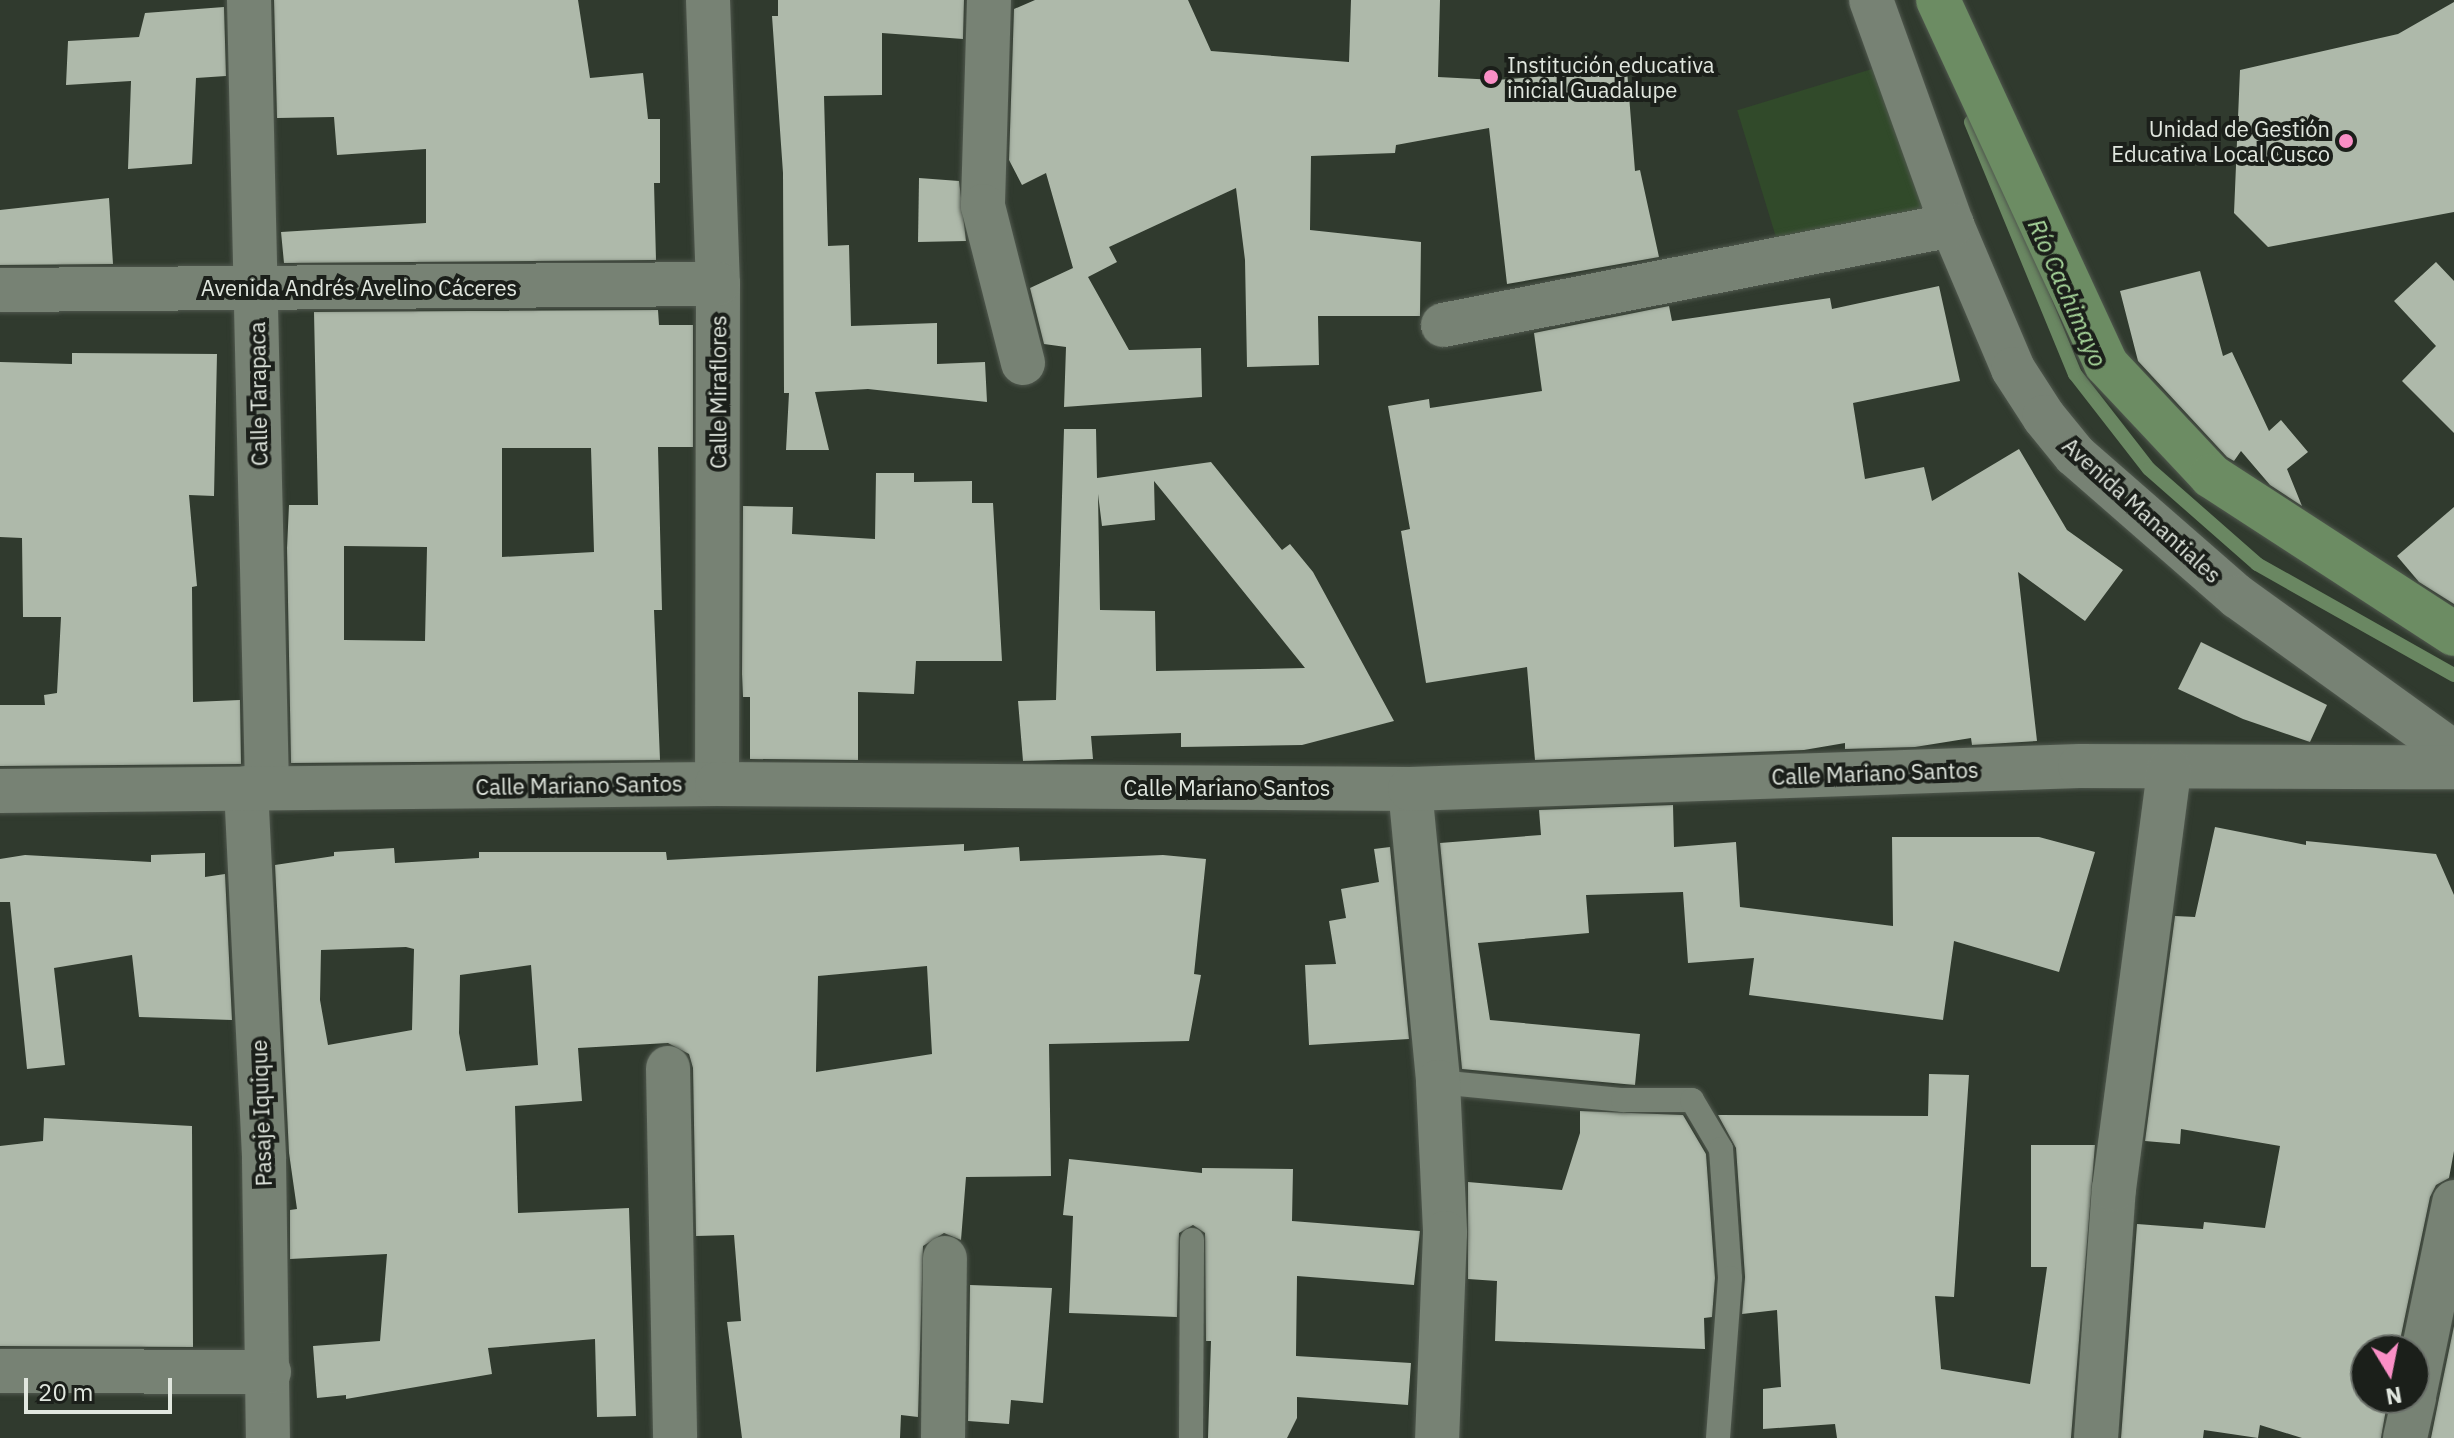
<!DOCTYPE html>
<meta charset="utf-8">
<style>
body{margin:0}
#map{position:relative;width:2454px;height:1438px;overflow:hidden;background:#303a2e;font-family:"IBM Plex Sans",sans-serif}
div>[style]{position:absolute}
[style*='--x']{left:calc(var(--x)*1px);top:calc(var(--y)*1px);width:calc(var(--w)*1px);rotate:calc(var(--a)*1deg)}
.green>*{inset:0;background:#314a2a;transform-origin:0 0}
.stream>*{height:14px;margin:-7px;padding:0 7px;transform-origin:7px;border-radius:7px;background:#6a8762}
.building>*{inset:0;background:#aeb9aa}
.roads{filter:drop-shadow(0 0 2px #50584e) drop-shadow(0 0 2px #50584e)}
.service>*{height:24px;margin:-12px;padding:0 12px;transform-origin:12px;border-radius:12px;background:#778274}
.minor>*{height:44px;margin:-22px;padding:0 22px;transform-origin:22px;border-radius:22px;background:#778274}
.primary>*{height:44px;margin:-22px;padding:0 22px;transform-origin:22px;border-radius:22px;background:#6c8c63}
.dots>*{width:22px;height:22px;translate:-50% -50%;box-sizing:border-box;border:4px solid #1b1f1a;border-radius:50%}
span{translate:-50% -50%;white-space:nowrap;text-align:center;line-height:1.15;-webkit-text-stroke:8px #1b1f1a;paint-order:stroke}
.poi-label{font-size:22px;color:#e1e7df}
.left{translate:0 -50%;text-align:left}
.right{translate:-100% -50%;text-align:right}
.street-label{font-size:22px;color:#e1e7df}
.water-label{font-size:24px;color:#aad99d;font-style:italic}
.north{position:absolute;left:2350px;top:1334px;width:80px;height:80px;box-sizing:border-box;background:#1b1f1a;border:2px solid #6a6f69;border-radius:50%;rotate:170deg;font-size:22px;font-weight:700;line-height:32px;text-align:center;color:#e1e7df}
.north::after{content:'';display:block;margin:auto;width:28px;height:36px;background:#fa8fc6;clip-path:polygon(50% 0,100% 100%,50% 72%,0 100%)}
.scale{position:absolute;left:24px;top:1378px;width:148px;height:36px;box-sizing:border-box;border:4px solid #e1e7df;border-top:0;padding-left:10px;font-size:24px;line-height:28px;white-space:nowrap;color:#e1e7df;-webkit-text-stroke:6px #1b1f1a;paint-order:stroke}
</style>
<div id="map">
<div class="green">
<i style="left:1895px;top:62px;width:166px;height:165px;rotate:73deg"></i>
</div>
<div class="stream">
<i style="--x:1971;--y:122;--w:273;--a:67.6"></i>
<i style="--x:2075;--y:374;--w:120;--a:52.1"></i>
<i style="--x:2149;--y:469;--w:144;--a:41.3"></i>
<i style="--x:2257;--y:564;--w:226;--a:29.4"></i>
</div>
<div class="building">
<i style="clip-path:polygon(274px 0,578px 0,590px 78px,643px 73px,648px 119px,660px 119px,660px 183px,654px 183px,656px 260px,284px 263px,281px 232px,426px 223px,426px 149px,337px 155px,334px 117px,277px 118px)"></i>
<i style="clip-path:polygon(778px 0,964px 0,963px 39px,882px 33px,882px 95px,824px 96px,828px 246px,849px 245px,851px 326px,937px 323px,937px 364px,985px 362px,987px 402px,868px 389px,815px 392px,829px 450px,786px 450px,789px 393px,784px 393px,783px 173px,772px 16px,778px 16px)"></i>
<i style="clip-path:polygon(1035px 0,1188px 0,1211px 51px,1349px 62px,1351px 0,1440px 0,1438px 77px,1496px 80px,1627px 70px,1635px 171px,1640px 170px,1659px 257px,1507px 284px,1489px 128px,1396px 145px,1395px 153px,1311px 156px,1310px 230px,1421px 242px,1420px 316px,1318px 316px,1319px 365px,1247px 367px,1245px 260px,1236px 188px,1109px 247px,1117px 262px,1088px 277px,1129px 350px,1201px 348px,1202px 397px,1064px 407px,1066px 347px,1044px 344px,1030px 288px,1073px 268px,1046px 173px,1022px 185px,1009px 160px,1014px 9px)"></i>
<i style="clip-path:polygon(2454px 2px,2454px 212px,2268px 247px,2234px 213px,2240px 70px,2398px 34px)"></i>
<i style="clip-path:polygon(224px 7px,226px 76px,196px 78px,192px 164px,128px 169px,131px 81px,66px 85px,68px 41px,139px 37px,145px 13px)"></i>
<i style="clip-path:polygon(919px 178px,959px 181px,966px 241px,918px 242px)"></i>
<i style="clip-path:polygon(109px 198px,113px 264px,0 265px,0 210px)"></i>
<i style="clip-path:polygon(2436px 262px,2454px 281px,2454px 433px,2402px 381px,2436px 346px,2394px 301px)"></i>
<i style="clip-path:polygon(2200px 271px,2223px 356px,2232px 352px,2269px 431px,2281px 420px,2308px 452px,2287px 469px,2302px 506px,2270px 485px,2241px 451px,2234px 461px,2227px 457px,2138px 361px,2120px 291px)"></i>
<i style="clip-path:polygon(1939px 286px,1960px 381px,1853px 403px,1865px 479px,1924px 467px,1932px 501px,2019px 449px,2067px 530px,2123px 570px,2085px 621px,2018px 572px,2037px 741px,1972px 745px,1971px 738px,1915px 747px,1845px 749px,1845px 743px,1804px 750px,1535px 760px,1527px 667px,1426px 683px,1401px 531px,1410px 529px,1388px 406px,1429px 399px,1430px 408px,1542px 391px,1534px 333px,1669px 306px,1672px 321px,1830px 298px,1832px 309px)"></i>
<i style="clip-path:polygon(evenodd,658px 310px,659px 325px,693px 325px,693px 447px,658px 447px,662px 610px,654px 610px,660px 760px,291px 763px,287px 548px,289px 505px,318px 505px,314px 312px,658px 310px,502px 448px,591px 448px,594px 552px,502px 557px,502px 448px,658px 310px,344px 546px,427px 547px,425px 641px,344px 640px,344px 546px)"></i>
<i style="clip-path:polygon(72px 353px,217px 354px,214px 496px,189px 495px,197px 586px,192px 587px,193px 702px,240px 700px,241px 764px,0 766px,0 705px,45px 705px,44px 695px,57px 693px,61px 617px,23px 617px,22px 538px,0 537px,0 362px,72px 364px)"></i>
<i style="clip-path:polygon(evenodd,1064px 429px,1096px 429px,1097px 478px,1211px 462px,1282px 550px,1290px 544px,1313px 572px,1394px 721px,1302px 745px,1181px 747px,1181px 733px,1091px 736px,1093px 759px,1023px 761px,1018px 701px,1056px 700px,1064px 429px,1154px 481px,1176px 508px,1305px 668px,1156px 671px,1155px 611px,1100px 610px,1098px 494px,1102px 526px,1155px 520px,1154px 481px)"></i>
<i style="clip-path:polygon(876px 473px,914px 473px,914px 482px,972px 481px,972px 503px,993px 503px,1002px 661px,916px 661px,914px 694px,858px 692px,858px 760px,750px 759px,750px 697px,743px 697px,742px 674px,743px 506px,793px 507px,792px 534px,875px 539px)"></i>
<i style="clip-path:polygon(2454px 507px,2454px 604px,2419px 582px,2397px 556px)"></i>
<i style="clip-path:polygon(2201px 642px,2327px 705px,2310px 742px,2243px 719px,2178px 689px)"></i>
<i style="clip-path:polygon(1673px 805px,1674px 847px,1736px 842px,1740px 907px,1893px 926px,1892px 837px,2039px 837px,2095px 852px,2059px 972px,1954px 941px,1943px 1020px,1749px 995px,1754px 958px,1688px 963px,1683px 892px,1586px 895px,1589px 933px,1478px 943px,1490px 1020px,1640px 1034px,1635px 1085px,1462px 1069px,1440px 843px,1541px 835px,1539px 810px)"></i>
<i style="clip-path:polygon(2215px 827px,2306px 845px,2306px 841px,2436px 854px,2454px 895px,2454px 1151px,2449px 1178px,2436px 1185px,2430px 1197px,2398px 1350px,2366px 1350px,2366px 1398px,2388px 1398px,2381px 1438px,2302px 1438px,2260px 1425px,2258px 1438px,2204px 1430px,2203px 1438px,2121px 1438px,2137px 1224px,2203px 1229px,2204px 1222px,2265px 1228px,2280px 1146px,2181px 1129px,2180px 1144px,2145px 1141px,2175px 916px,2195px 917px)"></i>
<i style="clip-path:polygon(evenodd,964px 844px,964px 851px,1019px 847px,1020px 861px,1163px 855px,1206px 859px,1194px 974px,1201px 975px,1189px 1041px,1049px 1044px,1051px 1176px,966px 1177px,961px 1240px,944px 1233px,923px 1246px,918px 1417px,901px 1415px,900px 1438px,742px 1438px,727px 1322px,741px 1321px,734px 1235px,696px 1236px,693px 1068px,689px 1054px,668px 1043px,578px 1048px,582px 1101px,515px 1106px,518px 1213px,629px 1208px,636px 1416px,597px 1417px,595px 1339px,488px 1348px,492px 1374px,346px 1399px,346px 1395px,317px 1398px,313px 1346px,380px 1341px,387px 1254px,290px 1259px,290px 1210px,297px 1209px,289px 1153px,275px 865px,334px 856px,334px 852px,394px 848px,395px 863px,479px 858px,479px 852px,666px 852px,667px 860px,964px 844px,406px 947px,414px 949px,412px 1030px,328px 1045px,320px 1000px,321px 950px,406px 947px,964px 844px,531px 965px,538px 1065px,466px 1071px,459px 1033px,460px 975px,531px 965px,964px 844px,927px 966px,932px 1054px,816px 1072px,818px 976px,927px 966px)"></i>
<i style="clip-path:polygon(1390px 847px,1409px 1039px,1309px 1045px,1305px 965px,1336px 964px,1329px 921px,1346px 918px,1341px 889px,1379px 882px,1374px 849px)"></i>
<i style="clip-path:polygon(205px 853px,205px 877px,225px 874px,232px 1020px,139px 1017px,132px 955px,54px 968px,65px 1065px,27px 1069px,10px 902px,0 902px,0 859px,25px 855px,151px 862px,151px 855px)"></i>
<i style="clip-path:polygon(1929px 1074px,1969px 1075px,1954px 1297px,1935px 1296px,1941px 1369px,2030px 1384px,2047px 1267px,2031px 1267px,2031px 1145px,2095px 1145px,2071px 1438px,1837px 1438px,1835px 1424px,1763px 1429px,1763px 1389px,1781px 1387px,1777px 1310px,1742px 1314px,1745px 1277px,1736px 1148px,1718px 1115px,1928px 1116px)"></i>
<i style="clip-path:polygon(1580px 1111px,1683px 1115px,1706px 1154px,1715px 1278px,1712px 1317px,1704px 1318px,1705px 1349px,1495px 1341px,1497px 1281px,1468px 1279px,1468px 1182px,1562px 1190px,1580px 1133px)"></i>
<i style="clip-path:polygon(44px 1118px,192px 1126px,193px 1347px,0 1346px,0 1146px,43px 1141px)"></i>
<i style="clip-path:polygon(1069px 1159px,1202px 1173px,1202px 1168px,1293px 1169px,1292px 1221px,1420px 1231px,1414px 1285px,1297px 1276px,1296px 1356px,1411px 1363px,1408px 1405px,1297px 1397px,1297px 1418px,1287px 1438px,1208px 1438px,1211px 1341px,1206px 1341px,1205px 1233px,1193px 1225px,1179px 1233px,1177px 1317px,1069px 1313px,1073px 1216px,1063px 1215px)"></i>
<i style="clip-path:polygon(970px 1285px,1052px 1288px,1043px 1403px,1011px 1400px,1009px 1424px,968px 1421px)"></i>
<i style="clip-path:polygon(2454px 1326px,2454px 1438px,2431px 1438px,2438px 1403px)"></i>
</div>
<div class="roads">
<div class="service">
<i style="--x:1438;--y:1082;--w:186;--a:5.6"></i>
<i style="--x:1623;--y:1100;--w:69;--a:0"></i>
<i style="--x:1692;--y:1100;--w:57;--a:59.4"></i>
<i style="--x:1721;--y:1149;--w:129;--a:86"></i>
<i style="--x:1730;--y:1278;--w:160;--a:94.3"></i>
<i style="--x:1191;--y:1438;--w:198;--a:-89.7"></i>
</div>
<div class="minor">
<i style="--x:249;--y:0;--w:788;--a:88.69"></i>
<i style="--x:708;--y:0;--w:284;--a:88"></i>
<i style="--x:718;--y:284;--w:500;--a:90.11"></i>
<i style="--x:989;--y:0;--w:206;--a:91.7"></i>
<i style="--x:983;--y:206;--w:162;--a:75.7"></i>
<i style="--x:1871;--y:0;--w:239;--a:70.2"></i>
<i style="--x:1952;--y:225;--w:156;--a:67"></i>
<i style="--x:2013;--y:369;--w:57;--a:57.1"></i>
<i style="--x:2044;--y:417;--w:49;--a:50.8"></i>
<i style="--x:2075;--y:455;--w:216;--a:41.1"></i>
<i style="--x:2238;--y:597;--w:266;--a:35.8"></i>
<i style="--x:0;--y:290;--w:718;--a:-0.48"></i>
<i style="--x:1443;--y:325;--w:519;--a:-11.11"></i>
<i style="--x:246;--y:788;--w:371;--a:87.2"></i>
<i style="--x:264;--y:1159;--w:279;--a:89.2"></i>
<i style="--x:1410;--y:789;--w:294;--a:84.5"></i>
<i style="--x:1438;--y:1082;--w:151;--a:87.3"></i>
<i style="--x:1445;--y:1233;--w:205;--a:92.2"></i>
<i style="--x:0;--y:791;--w:717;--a:-0.56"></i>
<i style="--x:717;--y:784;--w:693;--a:0.41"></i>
<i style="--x:1410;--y:789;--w:670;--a:-1.97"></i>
<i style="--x:2080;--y:766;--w:374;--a:0.2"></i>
<i style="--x:668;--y:1068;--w:370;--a:88.9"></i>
<i style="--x:0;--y:1371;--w:269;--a:0.2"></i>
<i style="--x:2414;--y:1396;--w:198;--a:-78.3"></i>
<i style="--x:943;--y:1438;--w:180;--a:-89.4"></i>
<i style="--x:2096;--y:1438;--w:250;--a:-85.9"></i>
<i style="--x:2114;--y:1189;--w:423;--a:-82.5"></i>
<i style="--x:2405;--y:1438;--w:41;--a:-77.3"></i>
</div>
<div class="primary">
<i style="--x:1938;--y:0;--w:401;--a:65.2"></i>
<i style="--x:2106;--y:364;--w:154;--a:46.8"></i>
<i style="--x:2211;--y:476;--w:290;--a:33"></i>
</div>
</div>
<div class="dots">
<i style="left:1491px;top:77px;background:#fa8fc6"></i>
<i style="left:2346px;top:141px;background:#fa8fc6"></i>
</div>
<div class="poi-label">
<span class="left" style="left:1507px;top:77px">Institución educativa<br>inicial Guadalupe</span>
<span class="right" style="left:2330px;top:141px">Unidad de Gestión<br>Educativa Local Cusco</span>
</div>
<div class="street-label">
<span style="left:359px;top:288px">Avenida Andrés Avelino Cáceres</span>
<span style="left:718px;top:392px;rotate:-90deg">Calle Miraflores</span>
<span style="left:258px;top:394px;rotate:-91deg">Calle Tarapaca</span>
<span style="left:2142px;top:510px;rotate:42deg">Avenida Manantiales</span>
<span style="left:1875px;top:773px;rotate:-2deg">Calle Mariano Santos</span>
<span style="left:579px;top:785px;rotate:-1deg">Calle Mariano Santos</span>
<span style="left:1227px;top:788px">Calle Mariano Santos</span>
<span style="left:261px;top:1113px;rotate:-92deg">Pasaje Iquique</span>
</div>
<div class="water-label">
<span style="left:2067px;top:293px;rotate:66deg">Río Cachimayo</span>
</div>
<div class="north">N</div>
<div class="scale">20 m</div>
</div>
